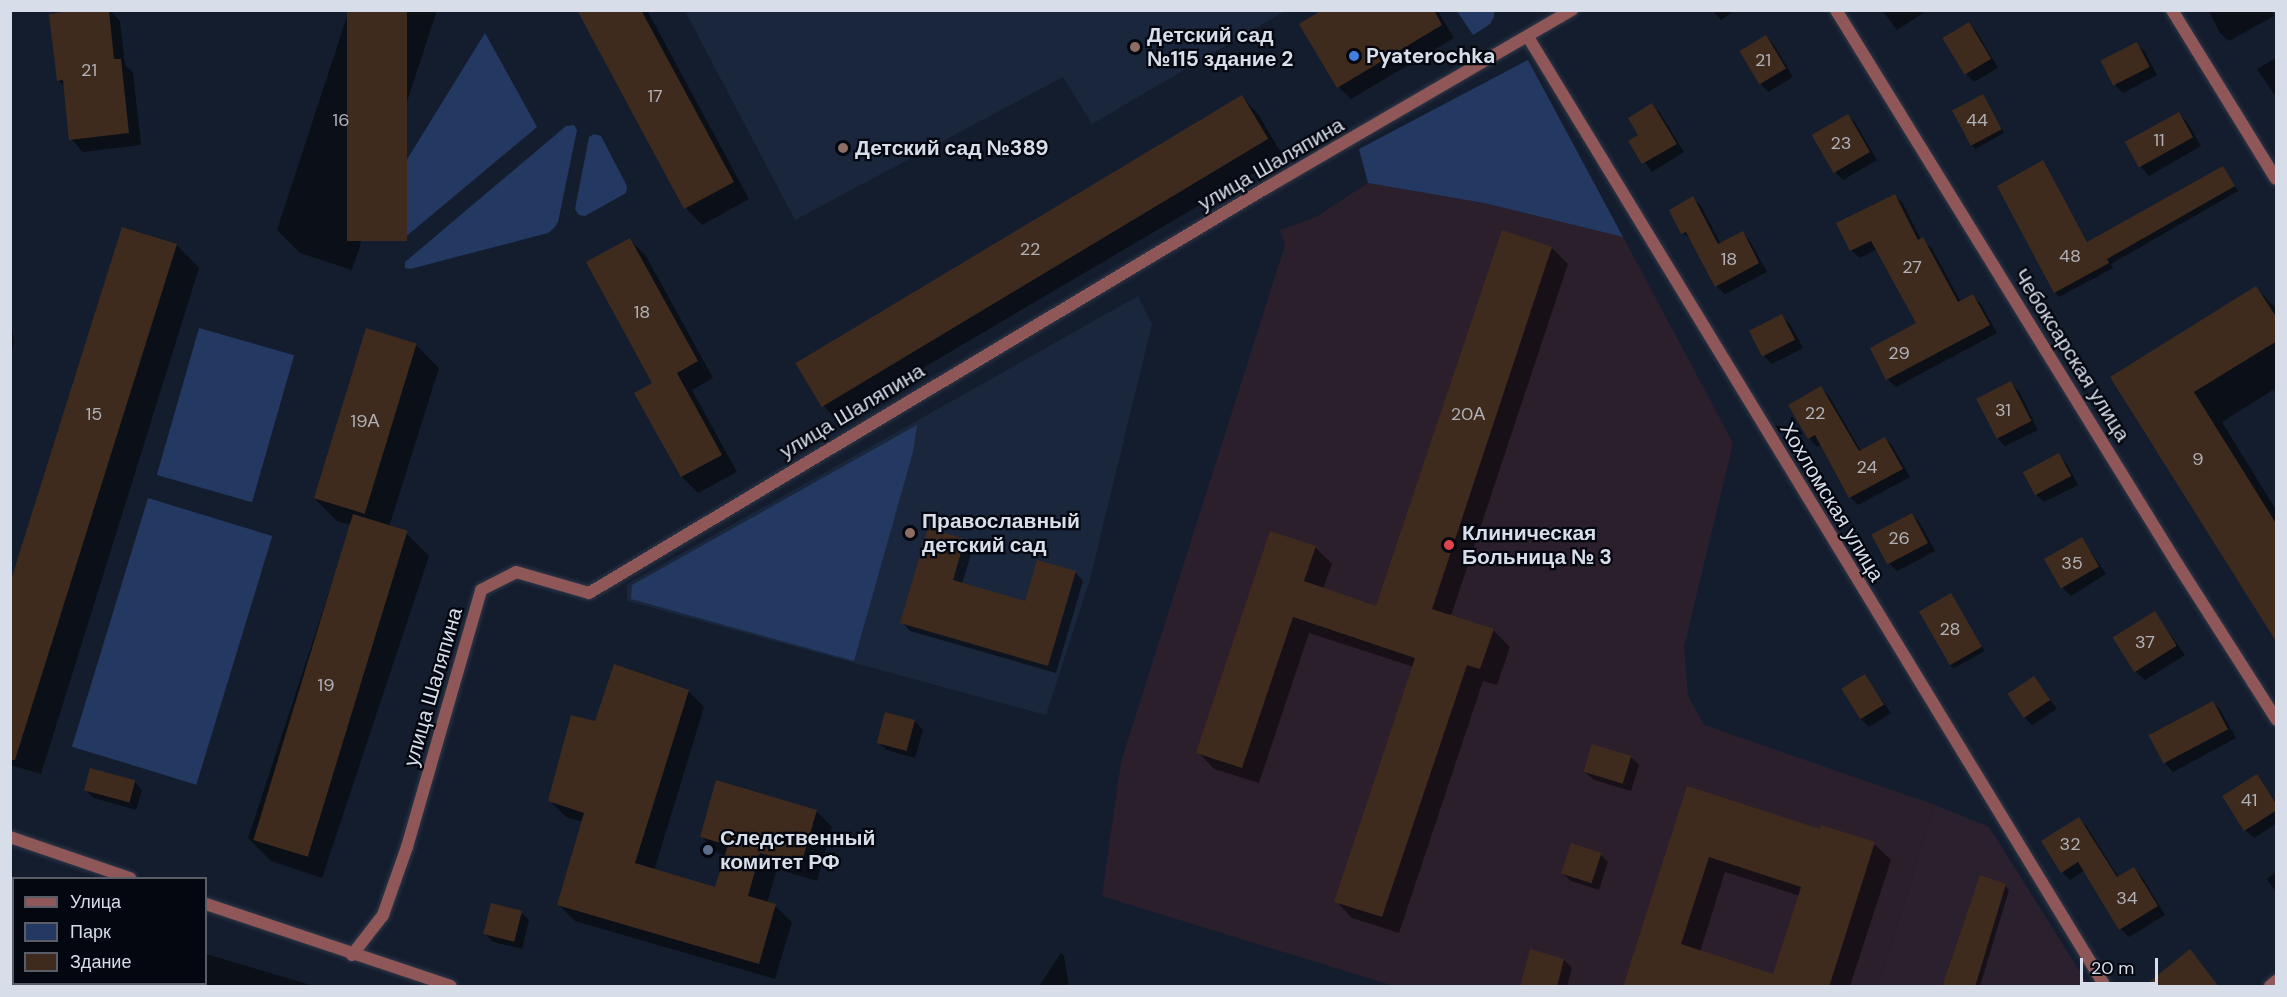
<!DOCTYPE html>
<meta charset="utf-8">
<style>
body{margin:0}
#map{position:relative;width:2287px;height:997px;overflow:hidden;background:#141d2e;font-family:"DM Sans",sans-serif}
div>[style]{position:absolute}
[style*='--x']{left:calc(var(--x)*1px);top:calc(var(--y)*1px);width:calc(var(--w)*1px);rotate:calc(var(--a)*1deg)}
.built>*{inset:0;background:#1a263c}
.industrial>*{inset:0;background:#2a202e}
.medical>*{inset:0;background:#2c1f2c}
.green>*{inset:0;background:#233962;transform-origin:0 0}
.shadow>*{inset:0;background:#0007}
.building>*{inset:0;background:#3e2b1e;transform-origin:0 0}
.roads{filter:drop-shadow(0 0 2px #2f3848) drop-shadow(0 0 2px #2f3848)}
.minor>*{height:12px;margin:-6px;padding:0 6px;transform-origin:6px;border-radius:6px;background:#905758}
.dots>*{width:16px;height:16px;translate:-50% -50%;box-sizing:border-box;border:3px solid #04070f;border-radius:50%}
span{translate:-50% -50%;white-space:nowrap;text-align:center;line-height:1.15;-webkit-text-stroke:4.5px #04070f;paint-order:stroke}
.number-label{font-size:18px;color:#b1b1b7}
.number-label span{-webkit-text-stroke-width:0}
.poi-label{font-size:21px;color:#d7deea;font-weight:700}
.left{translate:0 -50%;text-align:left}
.street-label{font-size:21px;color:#d7deea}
.frame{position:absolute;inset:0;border:12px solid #d7deea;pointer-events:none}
.legend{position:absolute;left:12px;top:877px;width:195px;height:108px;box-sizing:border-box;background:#04070f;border:2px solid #585d67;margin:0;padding:8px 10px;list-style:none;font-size:18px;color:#d7deea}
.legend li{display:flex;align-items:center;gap:12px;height:30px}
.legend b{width:30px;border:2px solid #585d67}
.scale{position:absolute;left:2080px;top:958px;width:78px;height:27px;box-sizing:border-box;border:3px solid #d7deea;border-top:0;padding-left:8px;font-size:18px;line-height:21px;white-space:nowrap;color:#d7deea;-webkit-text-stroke:4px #04070f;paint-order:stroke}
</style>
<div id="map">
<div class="built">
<i style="clip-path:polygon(685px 11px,1285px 11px,1092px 124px,1063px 77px,795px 220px)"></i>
<i style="clip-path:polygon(1138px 296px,1152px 324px,1090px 579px,1046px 715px,627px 601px,627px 584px)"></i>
</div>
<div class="industrial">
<i style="clip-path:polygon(1935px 805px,1989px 827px,2089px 986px,1878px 986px)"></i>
</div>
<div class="medical">
<i style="clip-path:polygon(1368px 183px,1484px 203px,1623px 237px,1733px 443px,1684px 647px,1688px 696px,1704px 725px,1935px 805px,1878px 986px,1394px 986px,1102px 896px,1121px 762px,1285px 245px,1280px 230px,1316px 217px)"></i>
</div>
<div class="green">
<i style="clip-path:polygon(1457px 11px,1494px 11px,1494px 17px,1490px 24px,1473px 35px)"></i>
<i style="clip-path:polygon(485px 33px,537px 127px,403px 239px,366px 226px)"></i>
<i style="clip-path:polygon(1528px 60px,1623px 237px,1484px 203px,1368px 183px,1359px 149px)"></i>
<i style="clip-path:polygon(574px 125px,577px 130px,558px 222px,554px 228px,548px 233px,410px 269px,405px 268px,405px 262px,566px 126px)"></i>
<i style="clip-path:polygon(594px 134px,601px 136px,627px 186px,626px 193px,585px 216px,579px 215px,575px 209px,589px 137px)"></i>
<i style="left:199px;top:328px;width:99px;height:153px;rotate:16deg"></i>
<i style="clip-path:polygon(917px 425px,913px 452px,854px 661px,631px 599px,632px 585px)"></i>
<i style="left:148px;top:498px;width:130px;height:260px;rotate:17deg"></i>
</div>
<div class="shadow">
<i style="clip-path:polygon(92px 10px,110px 10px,120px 21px,125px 65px,133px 73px,141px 145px,83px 152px,71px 139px,65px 87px,58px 80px)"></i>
<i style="clip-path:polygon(349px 10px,437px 10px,352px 270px,300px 253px,277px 230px)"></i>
<i style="clip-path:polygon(579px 10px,647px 10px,749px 199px,702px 225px,686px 208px)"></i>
<i style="clip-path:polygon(1325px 10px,1437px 10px,1454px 38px,1351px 99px,1339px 87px)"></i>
<i style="clip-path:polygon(1712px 10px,1735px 10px,1721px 20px)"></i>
<i style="clip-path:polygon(1882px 10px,1928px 10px,1897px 30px)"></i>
<i style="clip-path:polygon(2208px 10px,2271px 10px,2274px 16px,2229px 41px,2220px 33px)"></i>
<i style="clip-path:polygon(1969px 24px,1977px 32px,1998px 68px,1974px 82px,1966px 74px)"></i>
<i style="clip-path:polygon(1766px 37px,1774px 45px,1793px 77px,1768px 92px,1760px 83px)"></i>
<i style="clip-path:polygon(2137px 44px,2145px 52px,2157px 75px,2123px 93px,2115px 85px)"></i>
<i style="clip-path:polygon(2276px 58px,2276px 97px,2257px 69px)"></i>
<i style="clip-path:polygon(1983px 96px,2004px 133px,1975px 149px,1972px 145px)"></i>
<i style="clip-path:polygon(1242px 97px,1258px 114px,1283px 156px,836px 419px,820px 402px)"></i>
<i style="clip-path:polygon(1652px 105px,1660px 113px,1684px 152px,1652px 172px,1630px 141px,1640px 136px)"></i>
<i style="clip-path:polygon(2178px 114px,2187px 122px,2201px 146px,2149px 176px,2141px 167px)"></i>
<i style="clip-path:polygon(1848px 115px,1856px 124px,1877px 160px,1843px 180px,1835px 172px)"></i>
<i style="clip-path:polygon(2042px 162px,2088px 243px,2223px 167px,2238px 191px,2111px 264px,2113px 268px,2059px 297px,2055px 292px)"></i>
<i style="clip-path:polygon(1895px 196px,1903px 204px,1921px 240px,1931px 247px,1961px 302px,1973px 296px,1981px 304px,1997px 333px,1896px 387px,1887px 379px,1918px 324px,1877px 249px,1860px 258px,1851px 250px)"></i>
<i style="clip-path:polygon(1693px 198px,1701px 206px,1721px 244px,1742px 232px,1750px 241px,1767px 272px,1725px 294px,1716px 286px,1693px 241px,1683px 233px)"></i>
<i style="clip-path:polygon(630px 240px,646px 256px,713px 378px,692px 390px,737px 472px,698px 493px,682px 477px,654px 383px)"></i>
<i style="clip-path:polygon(177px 245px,199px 268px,41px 774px,10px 765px,10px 588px)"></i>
<i style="clip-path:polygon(1552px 248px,1568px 264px,1451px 616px,1493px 630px,1510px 647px,1497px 685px,1483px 681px,1399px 933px,1352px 918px,1336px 901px,1414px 667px,1309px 633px,1259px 783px,1214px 769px,1198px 752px,1315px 547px,1332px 564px,1323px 589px,1377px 608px)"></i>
<i style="clip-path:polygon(2256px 288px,2276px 308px,2276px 388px,2222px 422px,2276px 510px,2276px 640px,2112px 377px)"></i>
<i style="clip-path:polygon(10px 313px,14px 343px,10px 356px)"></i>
<i style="clip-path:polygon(1781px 316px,1790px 324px,1803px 348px,1772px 364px,1764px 356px)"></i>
<i style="clip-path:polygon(416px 345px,439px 368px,389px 527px,406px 533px,429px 556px,322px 878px,271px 861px,248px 838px,351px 525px,337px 521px,314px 498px)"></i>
<i style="clip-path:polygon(2010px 383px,2019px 391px,2038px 430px,2005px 446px,1997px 438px)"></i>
<i style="clip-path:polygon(1821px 388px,1829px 396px,1861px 451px,1885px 438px,1893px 447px,1910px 477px,1858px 505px,1850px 497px,1822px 444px,1817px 447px,1809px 438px)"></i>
<i style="clip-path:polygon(2059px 455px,2067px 464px,2078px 485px,2044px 502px,2036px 494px)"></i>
<i style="clip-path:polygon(1911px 514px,1920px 523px,1935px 551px,1897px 571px,1889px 563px)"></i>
<i style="clip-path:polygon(2082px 539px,2106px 574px,2071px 596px,2063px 588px)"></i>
<i style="clip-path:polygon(964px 540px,973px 548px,962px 584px,1026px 603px,1075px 572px,1083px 581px,1056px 673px,910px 631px,902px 622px)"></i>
<i style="clip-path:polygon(1951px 595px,1985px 651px,1954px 668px,1950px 665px)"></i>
<i style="clip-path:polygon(2155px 613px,2185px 655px,2145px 680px,2136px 672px)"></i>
<i style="clip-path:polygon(1865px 676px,1891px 713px,1869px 727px,1861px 719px)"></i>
<i style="clip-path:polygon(2034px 678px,2057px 709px,2032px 725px,2024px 717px)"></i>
<i style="clip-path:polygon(688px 691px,704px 707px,654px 871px,716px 889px,726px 856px,718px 853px,702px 837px,816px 811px,832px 827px,817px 881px,777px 869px,767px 903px,775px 906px,792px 922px,775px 979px,575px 921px,559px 905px,583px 822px,566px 817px,549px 800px,596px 723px)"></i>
<i style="clip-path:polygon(2213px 702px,2221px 711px,2236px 738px,2173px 772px,2165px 763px)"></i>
<i style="clip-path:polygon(886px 713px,915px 721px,923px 730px,915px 758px,887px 750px,878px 742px)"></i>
<i style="clip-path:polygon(1631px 757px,1639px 765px,1631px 791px,1594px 780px,1585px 772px)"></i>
<i style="clip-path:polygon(2257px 776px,2276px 802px,2276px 824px,2254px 838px,2245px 830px)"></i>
<i style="clip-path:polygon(134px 781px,142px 790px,136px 810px,94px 798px,85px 790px)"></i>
<i style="clip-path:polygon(evenodd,1688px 788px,1821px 831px,1874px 844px,1891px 860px,1850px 986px,1627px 986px,1688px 788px,1725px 872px,1800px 896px,1774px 976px,1700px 952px,1725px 872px)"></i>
<i style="clip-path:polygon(2078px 818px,2087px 827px,2119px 878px,2134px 869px,2142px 877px,2165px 915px,2129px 937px,2121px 929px,2085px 870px,2070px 880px,2062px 872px)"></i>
<i style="clip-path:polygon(1600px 854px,1608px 862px,1599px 890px,1571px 881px,1562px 873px)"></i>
<i style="clip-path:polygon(2276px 872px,2276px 892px,2267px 879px)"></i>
<i style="clip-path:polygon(2005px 886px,2009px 890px,1980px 986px,1944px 986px)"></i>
<i style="clip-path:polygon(521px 912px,529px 920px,522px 949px,493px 942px,484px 933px)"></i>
<i style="clip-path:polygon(1061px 953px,1064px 956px,1069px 986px,1039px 986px)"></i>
<i style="clip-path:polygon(206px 954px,314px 986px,66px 986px,63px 984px,206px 984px)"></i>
<i style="clip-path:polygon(1564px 960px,1572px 968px,1567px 986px,1521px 986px)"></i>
</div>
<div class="building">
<i style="clip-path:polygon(78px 10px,109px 10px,114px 59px,121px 59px,129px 133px,69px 140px,63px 80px,57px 81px,49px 14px)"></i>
<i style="left:347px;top:10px;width:60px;height:231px"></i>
<i style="clip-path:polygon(577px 10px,641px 10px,734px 182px,684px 209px)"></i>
<i style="clip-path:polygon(1322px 10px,1434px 10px,1442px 25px,1337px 88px,1299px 24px)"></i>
<i style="left:1969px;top:22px;width:43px;height:31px;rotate:59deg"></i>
<i style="left:1766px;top:35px;width:39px;height:31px;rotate:59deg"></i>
<i style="left:2137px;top:42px;width:28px;height:41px;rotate:63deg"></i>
<i style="left:1983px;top:94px;width:40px;height:35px;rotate:62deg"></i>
<i style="left:1242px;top:95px;width:51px;height:521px;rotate:59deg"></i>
<i style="clip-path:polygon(1652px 103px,1677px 144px,1642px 164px,1628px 141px,1638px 135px,1628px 118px)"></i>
<i style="left:2179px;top:112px;width:29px;height:62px;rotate:61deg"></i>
<i style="left:1848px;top:114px;width:44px;height:42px;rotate:60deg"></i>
<i style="clip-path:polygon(2043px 160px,2087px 242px,2223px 166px,2235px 186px,2107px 259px,2109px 263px,2054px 293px,1997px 186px)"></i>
<i style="clip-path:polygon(1895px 194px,1918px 240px,1923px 237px,1958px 302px,1973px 294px,1990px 325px,1886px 380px,1870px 348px,1916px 323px,1871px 241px,1850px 251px,1836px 223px)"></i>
<i style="clip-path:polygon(1693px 196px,1718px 244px,1743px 231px,1759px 263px,1715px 287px,1686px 232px,1681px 234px,1669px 210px)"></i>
<i style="clip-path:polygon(122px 227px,177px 244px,15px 760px,10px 760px,10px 583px)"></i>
<i style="clip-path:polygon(1502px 230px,1552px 247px,1432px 609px,1494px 629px,1480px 669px,1467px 665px,1382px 917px,1334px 902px,1415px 658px,1293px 617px,1242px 768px,1196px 753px,1270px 531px,1316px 546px,1304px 581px,1376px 606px)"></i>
<i style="clip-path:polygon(630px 238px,698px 361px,677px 373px,722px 455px,681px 477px,634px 393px,652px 383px,586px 262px)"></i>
<i style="clip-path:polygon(2256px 286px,2277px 318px,2277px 341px,2194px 392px,2277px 525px,2277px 643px,2110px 377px)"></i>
<i style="left:1782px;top:314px;width:29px;height:37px;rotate:63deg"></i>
<i style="left:366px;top:328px;width:53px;height:178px;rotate:17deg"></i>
<i style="left:2011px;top:381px;width:45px;height:39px;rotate:63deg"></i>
<i style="clip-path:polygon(1821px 386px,1859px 451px,1885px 437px,1903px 469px,1849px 498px,1815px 435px,1808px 439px,1788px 405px)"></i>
<i style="left:2059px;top:453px;width:26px;height:41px;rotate:62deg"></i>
<i style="left:1912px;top:513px;width:34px;height:46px;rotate:62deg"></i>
<i style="left:353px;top:514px;width:57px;height:341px;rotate:17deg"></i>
<i style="clip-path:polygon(928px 528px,965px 539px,953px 580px,1025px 601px,1037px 560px,1076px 571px,1048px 666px,900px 623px)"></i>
<i style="left:2082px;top:537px;width:34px;height:44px;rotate:60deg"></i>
<i style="left:1951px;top:593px;width:62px;height:37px;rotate:60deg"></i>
<i style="left:2155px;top:611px;width:41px;height:50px;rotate:58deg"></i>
<i style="clip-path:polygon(614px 664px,689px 690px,635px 863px,715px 887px,728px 845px,700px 837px,716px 780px,817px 810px,801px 865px,760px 853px,748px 896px,776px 904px,759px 964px,557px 905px,584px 813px,548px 801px,571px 715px,595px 721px)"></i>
<i style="left:1865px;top:674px;width:36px;height:28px;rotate:58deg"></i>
<i style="left:2034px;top:676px;width:29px;height:32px;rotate:56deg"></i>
<i style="left:2213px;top:701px;width:32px;height:73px;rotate:62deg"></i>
<i style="left:885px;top:712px;width:31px;height:32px;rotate:15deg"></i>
<i style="left:1592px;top:744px;width:41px;height:29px;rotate:17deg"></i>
<i style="left:90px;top:768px;width:47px;height:23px;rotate:15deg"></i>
<i style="clip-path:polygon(2257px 774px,2277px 805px,2277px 810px,2244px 831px,2222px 796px)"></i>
<i style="clip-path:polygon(evenodd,1687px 786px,1820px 829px,1821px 825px,1875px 842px,1829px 987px,1623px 987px,1687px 786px,1709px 857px,1801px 887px,1773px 974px,1681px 944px,1709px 857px)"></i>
<i style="clip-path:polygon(2079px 817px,2117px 877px,2134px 867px,2158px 906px,2119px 930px,2078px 862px,2061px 873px,2041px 841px)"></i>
<i style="left:1571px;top:843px;width:32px;height:32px;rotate:18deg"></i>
<i style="clip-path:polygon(1980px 875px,2006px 884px,1975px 987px,1942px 987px)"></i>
<i style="left:491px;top:903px;width:32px;height:32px;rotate:14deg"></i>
<i style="clip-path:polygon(1530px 949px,1564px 959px,1557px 987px,1520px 987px)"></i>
<i style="clip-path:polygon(2190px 949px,2219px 987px,2143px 987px)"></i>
</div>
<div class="roads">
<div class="minor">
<i style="--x:1836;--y:10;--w:652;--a:58.36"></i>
<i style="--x:2178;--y:565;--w:183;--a:57.5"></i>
<i style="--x:2172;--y:10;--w:198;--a:58.4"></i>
<i style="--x:1528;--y:37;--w:1111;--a:58.7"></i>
<i style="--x:10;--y:837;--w:127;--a:18.9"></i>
<i style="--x:206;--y:904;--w:258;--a:18.5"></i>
<i style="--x:352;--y:955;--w:51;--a:-52.2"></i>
<i style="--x:383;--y:915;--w:72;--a:-70.6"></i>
<i style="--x:407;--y:847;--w:267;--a:-73.9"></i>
<i style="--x:481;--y:590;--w:39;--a:-27"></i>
<i style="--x:516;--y:572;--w:76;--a:16"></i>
<i style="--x:589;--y:593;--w:789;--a:-30.89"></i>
<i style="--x:1266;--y:188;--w:354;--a:-30.2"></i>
<i style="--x:2270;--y:986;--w:8;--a:-40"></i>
</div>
</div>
<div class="dots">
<i style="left:1135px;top:47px;background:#8d6e63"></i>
<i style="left:1354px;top:56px;background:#3f7fe0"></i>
<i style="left:843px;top:148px;background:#8d6e63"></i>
<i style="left:910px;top:533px;background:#8d6e63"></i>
<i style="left:1449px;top:545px;background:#e0444e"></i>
<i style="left:708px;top:850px;background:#5c6f8a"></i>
</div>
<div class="number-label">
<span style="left:1763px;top:60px">21</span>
<span style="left:89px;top:70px">21</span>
<span style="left:655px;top:96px">17</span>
<span style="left:341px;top:120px">16</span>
<span style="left:1977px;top:120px">44</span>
<span style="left:2159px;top:140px">11</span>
<span style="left:1841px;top:143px">23</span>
<span style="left:1030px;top:249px">22</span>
<span style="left:2070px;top:256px">48</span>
<span style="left:1729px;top:259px">18</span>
<span style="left:1912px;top:267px">27</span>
<span style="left:642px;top:312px">18</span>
<span style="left:1899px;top:353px">29</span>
<span style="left:2003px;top:410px">31</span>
<span style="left:1815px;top:413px">22</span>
<span style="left:94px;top:414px">15</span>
<span style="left:1468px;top:414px">20А</span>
<span style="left:365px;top:421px">19А</span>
<span style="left:2198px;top:459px">9</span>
<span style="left:1867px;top:467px">24</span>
<span style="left:1899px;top:538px">26</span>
<span style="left:2072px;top:563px">35</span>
<span style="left:1950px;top:629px">28</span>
<span style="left:2145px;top:642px">37</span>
<span style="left:326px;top:685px">19</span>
<span style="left:2249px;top:800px">41</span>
<span style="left:2070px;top:844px">32</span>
<span style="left:2127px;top:898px">34</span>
</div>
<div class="poi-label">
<span class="left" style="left:1147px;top:47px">Детский сад<br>№115 здание 2</span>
<span class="left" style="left:1366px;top:56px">Pyaterochka</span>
<span class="left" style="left:855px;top:148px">Детский сад №389</span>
<span class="left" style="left:922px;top:533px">Православный<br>детский сад</span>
<span class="left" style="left:1462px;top:545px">Клиническая<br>Больница № 3</span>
<span class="left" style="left:720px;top:850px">Следственный<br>комитет РФ</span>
</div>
<div class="street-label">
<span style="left:1271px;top:164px;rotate:-30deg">улица Шаляпина</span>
<span style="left:2072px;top:355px;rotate:58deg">Чебоксарская улица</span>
<span style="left:852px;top:411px;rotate:-31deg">улица Шаляпина</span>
<span style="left:1832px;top:502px;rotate:59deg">Хохломская улица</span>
<span style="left:433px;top:687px;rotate:-74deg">улица Шаляпина</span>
</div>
<div class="frame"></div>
<ul class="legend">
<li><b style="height:8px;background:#905758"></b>Улица</li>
<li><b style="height:16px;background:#233962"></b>Парк</li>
<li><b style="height:16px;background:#3e2b1e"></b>Здание</li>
</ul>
<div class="scale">20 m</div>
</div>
